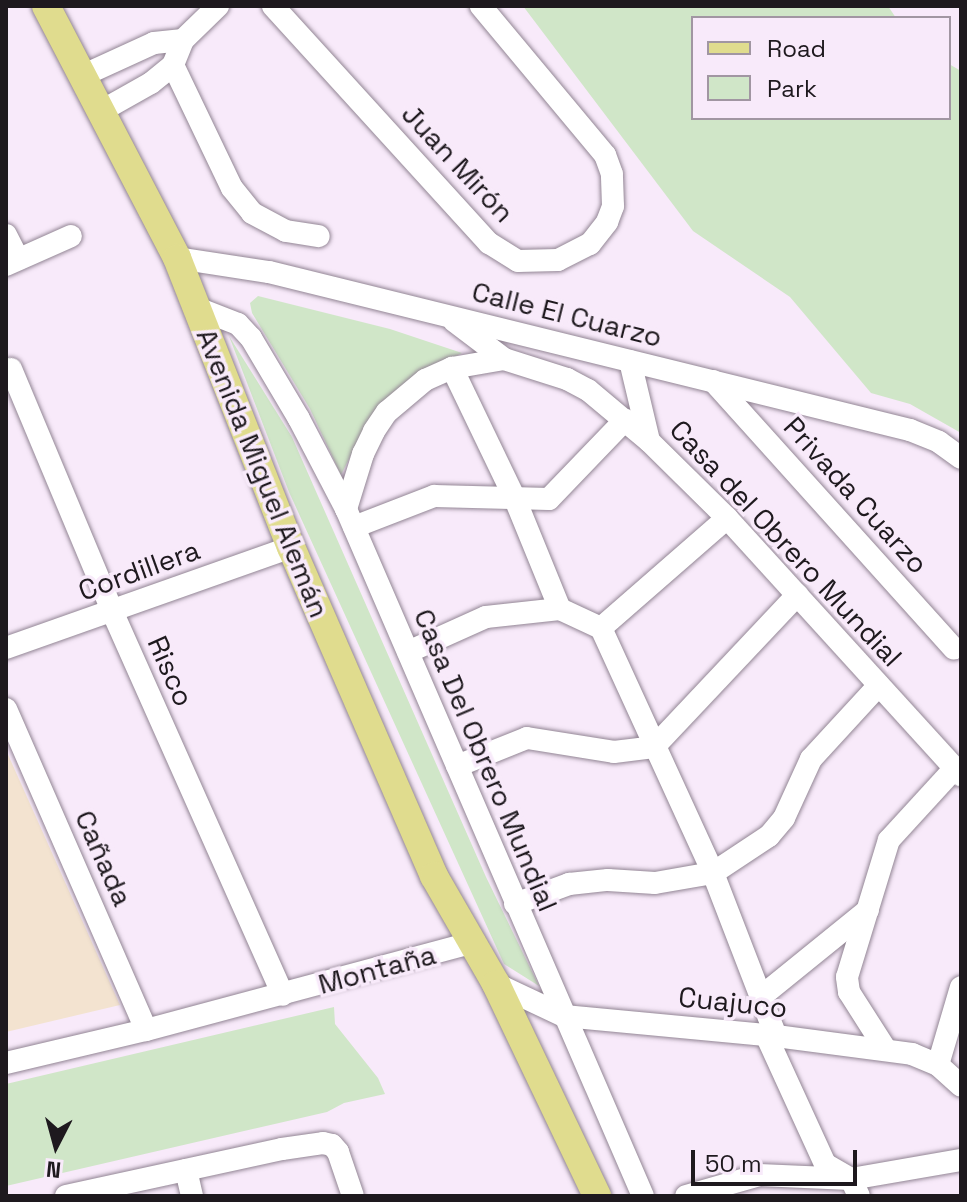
<!DOCTYPE html>
<meta charset="utf-8">
<style>
body{margin:0}
#map{position:relative;width:967px;height:1202px;overflow:hidden;background:#f8eafa;font-family:"Space Grotesk",sans-serif}
div>[style]{position:absolute}
[style*='--x']{left:calc(var(--x)*1px);top:calc(var(--y)*1px);width:calc(var(--w)*1px);rotate:calc(var(--a)*1deg)}
.education>*{inset:0;background:#f3e3d0}
.green>*{inset:0;background:#d0e6c8}
.roads{filter:drop-shadow(0 0 2px #928594) drop-shadow(0 0 2px #928594)}
.minor>*{height:22px;margin:-11px;padding:0 11px;transform-origin:11px;border-radius:11px;background:#fff}
.major>*{height:28px;margin:-14px;padding:0 14px;transform-origin:14px;border-radius:14px;background:#e0dc8e}
span{translate:-50% -50%;white-space:nowrap;text-align:center;line-height:1.15;-webkit-text-stroke:7px #f8eafa;paint-order:stroke}
.street-label{font-size:28px;color:#1e191e}
.frame{position:absolute;inset:0;border:8px solid #1e191e;pointer-events:none}
.legend{position:absolute;left:691px;top:16px;width:260px;height:104px;box-sizing:border-box;background:#f8eafa;border:2px solid #a196a2;margin:0;padding:10px 14px;list-style:none;font-size:24px;color:#1e191e}
.legend li{display:flex;align-items:center;gap:16px;height:40px}
.legend b{width:40px;border:2px solid #a196a2}
.north{position:absolute;left:16px;top:1106px;width:80px;height:80px;-webkit-text-stroke:6px #f8eafa;paint-order:stroke;rotate:186deg;font-size:22px;font-weight:700;line-height:32px;text-align:center;color:#1e191e}
.north::after{content:'';display:block;margin:auto;width:28px;height:36px;background:#1e191e;clip-path:polygon(50% 0,100% 100%,50% 72%,0 100%)}
.scale{position:absolute;left:691px;top:1150px;width:166px;height:36px;box-sizing:border-box;border:4px solid #1e191e;border-top:0;padding-left:10px;font-size:24px;line-height:28px;white-space:nowrap;color:#1e191e;-webkit-text-stroke:6px #f8eafa;paint-order:stroke}
</style>
<div id="map">
<div class="education">
<i style="clip-path:polygon(6px 750px,120px 1005px,6px 1032px)"></i>
</div>
<div class="green">
<i style="clip-path:polygon(523px 6px,888px 6px,896px 18px,693px 18px,693px 118px,949px 118px,949px 64px,961px 71px,961px 433px,910px 404px,871px 393px,790px 297px,693px 231px)"></i>
<i style="clip-path:polygon(258px 296px,390px 329px,462px 353px,420px 374px,361px 435px,341px 475px,310px 409px,252px 313px,250px 303px)"></i>
<i style="clip-path:polygon(229px 336px,292px 437px,486px 877px,539px 986px,504px 964px,289px 492px)"></i>
<i style="clip-path:polygon(334px 1007px,335px 1024px,378px 1078px,385px 1094px,344px 1103px,327px 1112px,6px 1186px,6px 1084px)"></i>
</div>
<div class="roads">
<div class="minor">
<i style="--x:273;--y:6;--w:321;--a:47.7"></i>
<i style="--x:489;--y:243;--w:34;--a:32"></i>
<i style="--x:518;--y:261;--w:40;--a:-1.4"></i>
<i style="--x:558;--y:260;--w:36;--a:-27"></i>
<i style="--x:590;--y:244;--w:28;--a:-52"></i>
<i style="--x:607;--y:222;--w:17;--a:-69"></i>
<i style="--x:613;--y:206;--w:32;--a:-92"></i>
<i style="--x:612;--y:174;--w:20;--a:-110"></i>
<i style="--x:605;--y:155;--w:194;--a:-129.8"></i>
<i style="--x:173;--y:65;--w:136;--a:64.4"></i>
<i style="--x:232;--y:188;--w:32;--a:51"></i>
<i style="--x:252;--y:213;--w:38;--a:28"></i>
<i style="--x:286;--y:231;--w:33;--a:9"></i>
<i style="--x:84;--y:75;--w:77;--a:-24.6"></i>
<i style="--x:154;--y:43;--w:29;--a:-6"></i>
<i style="--x:103;--y:110;--w:55;--a:-29.4"></i>
<i style="--x:151;--y:83;--w:28;--a:-39"></i>
<i style="--x:173;--y:65;--w:27;--a:-68"></i>
<i style="--x:183;--y:40;--w:49;--a:-44.2"></i>
<i style="--x:6;--y:235;--w:27;--a:63"></i>
<i style="--x:177;--y:258;--w:93;--a:8.7"></i>
<i style="--x:269;--y:272;--w:660;--a:13.85"></i>
<i style="--x:910;--y:430;--w:31;--a:22"></i>
<i style="--x:939;--y:442;--w:27;--a:36"></i>
<i style="--x:6;--y:265;--w:71;--a:-24"></i>
<i style="--x:197;--y:308;--w:44;--a:21.3"></i>
<i style="--x:238;--y:324;--w:19;--a:47"></i>
<i style="--x:251;--y:338;--w:94;--a:59.3"></i>
<i style="--x:299;--y:419;--w:102;--a:62.4"></i>
<i style="--x:346;--y:509;--w:748;--a:66.62"></i>
<i style="--x:454;--y:321;--w:63;--a:37.2"></i>
<i style="--x:630;--y:361;--w:82;--a:76.6"></i>
<i style="--x:452;--y:368;--w:145;--a:64.3"></i>
<i style="--x:515;--y:499;--w:119;--a:67.8"></i>
<i style="--x:11;--y:369;--w:262;--a:67.3"></i>
<i style="--x:112;--y:611;--w:420;--a:66"></i>
<i style="--x:713;--y:381;--w:360;--a:48"></i>
<i style="--x:346;--y:509;--w:58;--a:-72.8"></i>
<i style="--x:363;--y:454;--w:25;--a:-64"></i>
<i style="--x:374;--y:431;--w:23;--a:-56"></i>
<i style="--x:387;--y:412;--w:50;--a:-40.1"></i>
<i style="--x:425;--y:380;--w:30;--a:-24"></i>
<i style="--x:452;--y:368;--w:53;--a:-9.8"></i>
<i style="--x:504;--y:359;--w:66;--a:17.6"></i>
<i style="--x:567;--y:379;--w:24;--a:28"></i>
<i style="--x:588;--y:390;--w:80;--a:39.9"></i>
<i style="--x:649;--y:441;--w:110;--a:44.6"></i>
<i style="--x:727;--y:518;--w:348;--a:47.7"></i>
<i style="--x:354;--y:527;--w:86;--a:-21.2"></i>
<i style="--x:434;--y:496;--w:115;--a:1.5"></i>
<i style="--x:549;--y:499;--w:110;--a:-46.1"></i>
<i style="--x:601;--y:628;--w:269;--a:65.4"></i>
<i style="--x:713;--y:873;--w:175;--a:68.9"></i>
<i style="--x:6;--y:648;--w:302;--a:-19.5"></i>
<i style="--x:408;--y:652;--w:85;--a:-24.2"></i>
<i style="--x:486;--y:617;--w:74;--a:-6.2"></i>
<i style="--x:560;--y:609;--w:45;--a:24.9"></i>
<i style="--x:601;--y:628;--w:167;--a:-41.1"></i>
<i style="--x:6;--y:709;--w:350;--a:66.4"></i>
<i style="--x:457;--y:766;--w:75;--a:-21.8"></i>
<i style="--x:527;--y:738;--w:88;--a:9.1"></i>
<i style="--x:614;--y:752;--w:40;--a:-7.1"></i>
<i style="--x:654;--y:747;--w:209;--a:-46.7"></i>
<i style="--x:515;--y:904;--w:58;--a:-20.3"></i>
<i style="--x:569;--y:884;--w:39;--a:-6"></i>
<i style="--x:608;--y:880;--w:47;--a:3.7"></i>
<i style="--x:655;--y:883;--w:59;--a:-9.8"></i>
<i style="--x:713;--y:873;--w:67;--a:-33.5"></i>
<i style="--x:769;--y:836;--w:23;--a:-50"></i>
<i style="--x:784;--y:818;--w:65;--a:-65.4"></i>
<i style="--x:811;--y:759;--w:100;--a:-47.4"></i>
<i style="--x:496;--y:984;--w:75;--a:25.2"></i>
<i style="--x:564;--y:1016;--w:213;--a:5.4"></i>
<i style="--x:776;--y:1036;--w:137;--a:7.5"></i>
<i style="--x:912;--y:1054;--w:28;--a:23"></i>
<i style="--x:938;--y:1065;--w:31;--a:42"></i>
<i style="--x:763;--y:995;--w:135;--a:-39"></i>
<i style="--x:766;--y:1035;--w:142;--a:65.4"></i>
<i style="--x:825;--y:1164;--w:30;--a:30"></i>
<i style="--x:851;--y:1179;--w:19;--a:65"></i>
<i style="--x:886;--y:1050;--w:69;--a:-122.5"></i>
<i style="--x:849;--y:992;--w:15;--a:-98"></i>
<i style="--x:847;--y:977;--w:143;--a:-73"></i>
<i style="--x:889;--y:840;--w:98;--a:-47.5"></i>
<i style="--x:6;--y:1063;--w:144;--a:-13.3"></i>
<i style="--x:146;--y:1030;--w:340;--a:-15"></i>
<i style="--x:938;--y:1065;--w:81;--a:-73.6"></i>
<i style="--x:186;--y:1170;--w:27;--a:77"></i>
<i style="--x:66;--y:1196;--w:221;--a:-12.3"></i>
<i style="--x:282;--y:1149;--w:41;--a:-8.3"></i>
<i style="--x:323;--y:1143;--w:9;--a:13"></i>
<i style="--x:332;--y:1145;--w:9;--a:49"></i>
<i style="--x:338;--y:1152;--w:46;--a:71.2"></i>
<i style="--x:686;--y:1196;--w:76;--a:-16"></i>
<i style="--x:759;--y:1175;--w:92;--a:2.5"></i>
<i style="--x:851;--y:1179;--w:112;--a:-9.8"></i>
</div>
<div class="major">
<i style="--x:46;--y:6;--w:284;--a:62.5"></i>
<i style="--x:177;--y:258;--w:311;--a:68.5"></i>
<i style="--x:291;--y:547;--w:359;--a:66.5"></i>
<i style="--x:434;--y:876;--w:125;--a:60.1"></i>
<i style="--x:496;--y:984;--w:235;--a:64.5"></i>
</div>
</div>
<div class="street-label">
<span style="left:458px;top:163px;rotate:47deg">Juan Mirón</span>
<span style="left:567px;top:314px;rotate:14deg">Calle El Cuarzo</span>
<span style="left:263px;top:473px;rotate:68deg">Avenida Miguel Alemán</span>
<span style="left:856px;top:495px;rotate:48deg">Privada Cuarzo</span>
<span style="left:786px;top:543px;rotate:47deg">Casa del Obrero Mundial</span>
<span style="left:139px;top:570px;rotate:-20deg">Cordillera</span>
<span style="left:171px;top:671px;rotate:66deg">Risco</span>
<span style="left:486px;top:760px;rotate:67deg">Casa Del Obrero Mundial</span>
<span style="left:104px;top:858px;rotate:66deg">Cañada</span>
<span style="left:377px;top:969px;rotate:-15deg">Montaña</span>
<span style="left:733px;top:1002px;rotate:6deg">Cuajuco</span>
</div>
<div class="frame"></div>
<ul class="legend">
<li><b style="height:10px;background:#e0dc8e"></b>Road</li>
<li><b style="height:22px;background:#d0e6c8"></b>Park</li>
</ul>
<div class="north">N</div>
<div class="scale">50 m</div>
</div>
